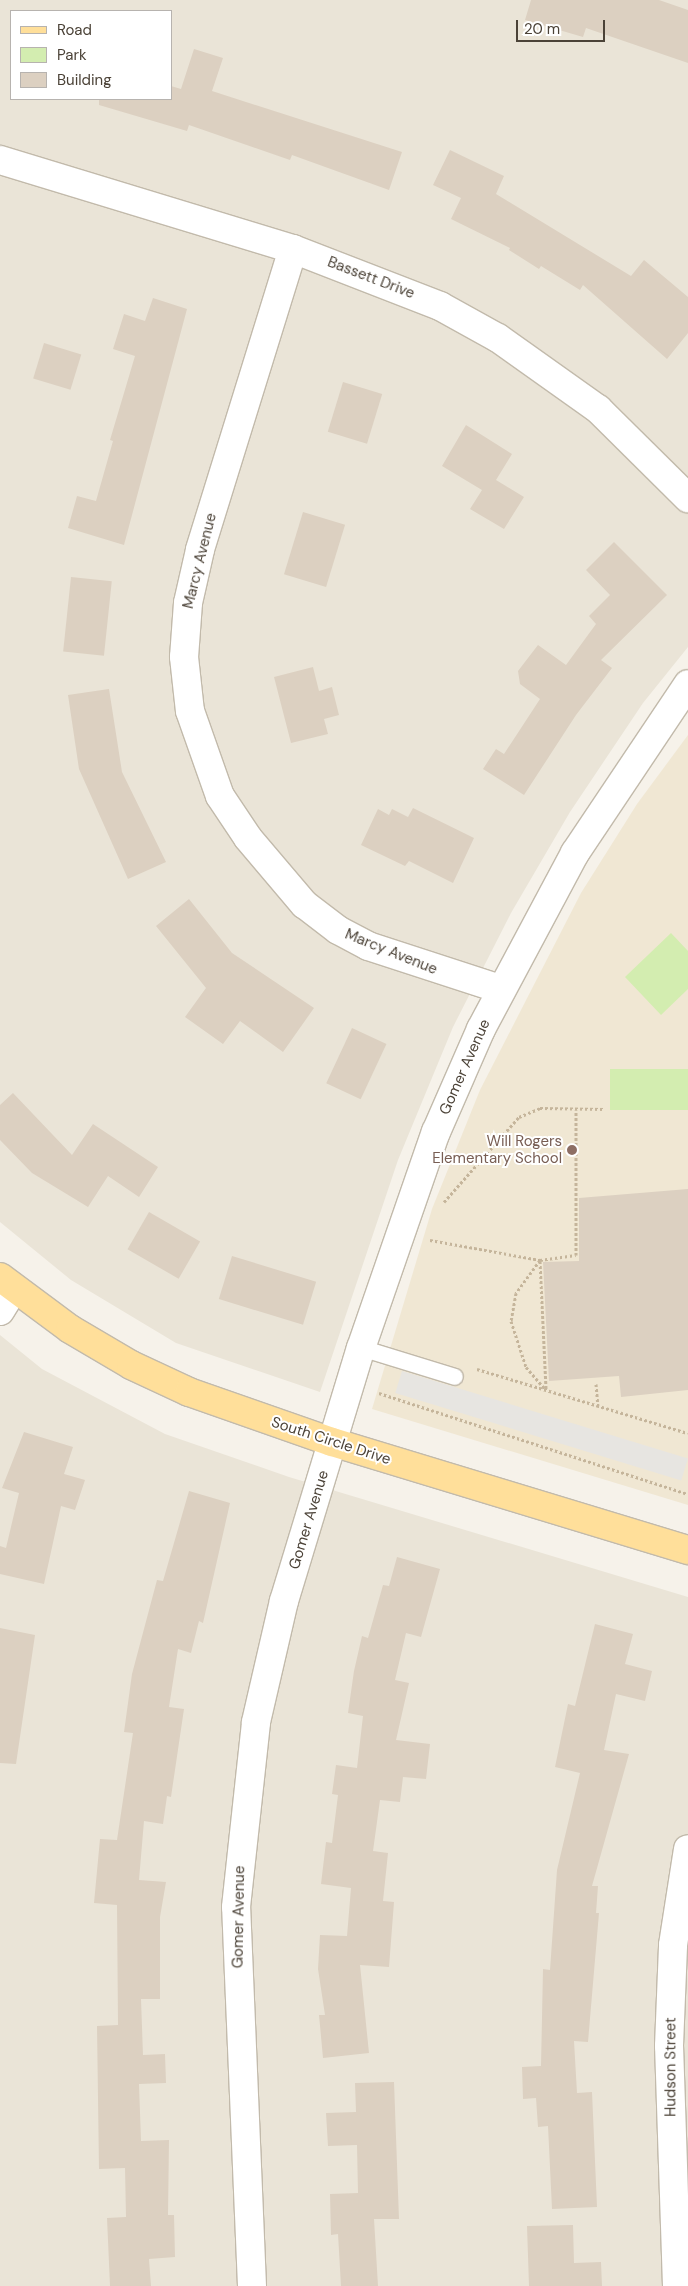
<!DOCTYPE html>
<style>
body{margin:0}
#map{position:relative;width:688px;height:2286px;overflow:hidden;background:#f6f2ea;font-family:"DM Sans",sans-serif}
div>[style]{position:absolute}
.residential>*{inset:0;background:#eae4d7}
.education>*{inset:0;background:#f0e7d3}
.green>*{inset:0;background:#d3edb0;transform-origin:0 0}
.parking>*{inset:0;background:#e7e5e1;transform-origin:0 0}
.building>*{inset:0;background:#dcd0c1;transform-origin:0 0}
.path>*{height:3px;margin-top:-1.5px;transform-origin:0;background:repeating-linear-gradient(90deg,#c5b59b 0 2.5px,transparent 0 5px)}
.roads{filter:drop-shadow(1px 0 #c2baab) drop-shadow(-1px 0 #c2baab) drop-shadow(0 1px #c2baab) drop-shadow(0 -1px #c2baab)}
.lane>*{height:16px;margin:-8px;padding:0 8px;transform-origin:8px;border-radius:8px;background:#fff}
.street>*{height:28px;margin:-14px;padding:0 14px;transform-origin:14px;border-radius:14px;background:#fff}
.primary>*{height:28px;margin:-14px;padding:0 14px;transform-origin:14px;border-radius:14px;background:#ffdf9a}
.dots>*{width:14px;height:14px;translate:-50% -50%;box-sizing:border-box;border:2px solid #fff;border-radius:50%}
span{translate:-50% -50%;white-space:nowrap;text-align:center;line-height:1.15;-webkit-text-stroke:4px #fff;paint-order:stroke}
.street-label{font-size:15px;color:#4b4237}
.education-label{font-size:15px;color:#785e54}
.right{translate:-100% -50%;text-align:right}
.legend{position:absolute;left:10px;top:10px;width:162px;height:90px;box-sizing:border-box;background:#fff;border:1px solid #b7b3af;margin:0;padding:6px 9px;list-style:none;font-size:15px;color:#4b4237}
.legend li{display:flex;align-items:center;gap:10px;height:25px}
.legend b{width:25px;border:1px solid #b7b3af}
.scale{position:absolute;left:516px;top:20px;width:89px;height:22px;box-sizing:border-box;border:2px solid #4b4237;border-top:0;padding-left:6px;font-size:15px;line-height:18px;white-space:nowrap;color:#4b4237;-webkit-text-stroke:4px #fff;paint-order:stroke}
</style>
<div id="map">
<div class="residential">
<div style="clip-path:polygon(evenodd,0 0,688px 0,688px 647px,643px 703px,570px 812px,511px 913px,453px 1027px,398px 1160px,320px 1392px,176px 1343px,71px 1280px,0 1222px,0 0,11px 11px,171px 11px,171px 99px,11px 99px,11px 11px)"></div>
<div style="clip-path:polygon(0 1335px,42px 1369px,165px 1434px,289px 1477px,688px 1597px,688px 2286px,0 2286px)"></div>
</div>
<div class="education">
<div style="clip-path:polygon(688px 735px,688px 1505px,372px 1409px,432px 1209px,480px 1090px,581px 893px,637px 804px)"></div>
</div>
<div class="green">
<div style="clip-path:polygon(671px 933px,688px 951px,688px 989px,661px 1015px,625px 977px)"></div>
<div style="left:688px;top:1069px;width:41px;height:78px;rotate:90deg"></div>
</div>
<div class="parking">
<div style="left:402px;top:1371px;width:299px;height:23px;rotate:17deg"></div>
</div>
<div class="building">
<div style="clip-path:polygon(531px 0,659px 0,688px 10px,688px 63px,586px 28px,583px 37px,525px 20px)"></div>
<div style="clip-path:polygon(194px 49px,223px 58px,212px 91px,402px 152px,389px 190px,292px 155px,290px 160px,189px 125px,187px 131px,99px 105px,99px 99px,171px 99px,171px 86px,181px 89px)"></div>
<div style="clip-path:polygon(450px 150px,504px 176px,496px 194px,631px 276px,644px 260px,688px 297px,688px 333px,667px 359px,583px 285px,580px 290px,541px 266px,539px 269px,509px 250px,510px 248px,451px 219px,461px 198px,433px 185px)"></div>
<div style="clip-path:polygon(153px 298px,187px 309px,124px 545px,68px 528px,77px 496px,96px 501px,113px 441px,110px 440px,135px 356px,113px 349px,124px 314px,145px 321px)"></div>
<div style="left:44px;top:343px;width:39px;height:37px;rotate:17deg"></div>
<div style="left:343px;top:382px;width:41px;height:52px;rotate:17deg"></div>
<div style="clip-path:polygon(466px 425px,512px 454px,496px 480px,524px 497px,504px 529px,470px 509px,482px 490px,442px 466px)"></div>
<div style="left:303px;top:512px;width:44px;height:65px;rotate:17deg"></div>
<div style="clip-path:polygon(614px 542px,667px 595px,601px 660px,612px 668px,576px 715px,524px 795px,483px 769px,496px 749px,504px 754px,540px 699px,520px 684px,518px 671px,538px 645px,566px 665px,596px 624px,589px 616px,610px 595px,586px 570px)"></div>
<div style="left:71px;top:577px;width:41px;height:75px;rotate:6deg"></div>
<div style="clip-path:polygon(313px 667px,319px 691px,332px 687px,339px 715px,324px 719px,328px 734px,291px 743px,274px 677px)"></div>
<div style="clip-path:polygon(109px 689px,122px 772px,166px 862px,128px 879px,79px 769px,68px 695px)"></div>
<div style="clip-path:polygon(413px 808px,474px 838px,453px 883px,409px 861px,405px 866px,361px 845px,378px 809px,389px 815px,392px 809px,408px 817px)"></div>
<div style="clip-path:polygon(189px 899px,232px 953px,314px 1008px,283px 1052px,240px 1021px,223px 1044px,185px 1017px,206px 988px,156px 926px)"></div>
<div style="left:352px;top:1028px;width:38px;height:61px;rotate:25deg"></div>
<div style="clip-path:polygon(13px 1093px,72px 1155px,93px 1124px,158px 1167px,139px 1197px,108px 1176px,88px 1207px,32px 1173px,0 1140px,0 1105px)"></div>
<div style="clip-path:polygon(688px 1189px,688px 1390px,621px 1397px,619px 1376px,549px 1381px,543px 1262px,579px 1261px,579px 1198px)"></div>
<div style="left:149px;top:1212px;width:59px;height:43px;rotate:30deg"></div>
<div style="left:232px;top:1256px;width:88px;height:45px;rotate:17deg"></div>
<div style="clip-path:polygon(24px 1432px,73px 1447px,64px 1474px,85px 1480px,75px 1510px,61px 1506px,44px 1584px,0 1574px,0 1546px,6px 1548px,19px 1493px,2px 1488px)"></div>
<div style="clip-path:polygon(189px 1491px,230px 1503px,203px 1623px,199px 1621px,191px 1653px,178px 1649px,169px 1707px,184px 1709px,171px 1797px,167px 1796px,163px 1824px,144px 1821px,139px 1880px,166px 1882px,160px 1917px,160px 1999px,141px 1999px,143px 2055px,165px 2054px,166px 2083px,139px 2084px,141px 2141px,169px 2140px,168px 2215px,174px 2215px,175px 2257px,149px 2259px,151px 2286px,110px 2286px,107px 2218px,126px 2217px,125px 2168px,99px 2169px,97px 2026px,118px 2025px,117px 1905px,94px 1903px,100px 1839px,117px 1840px,133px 1733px,124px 1732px,132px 1674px,157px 1580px,163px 1581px)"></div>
<div style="clip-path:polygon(397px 1557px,440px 1569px,421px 1637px,406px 1633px,395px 1680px,409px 1683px,396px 1740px,430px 1744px,426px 1779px,403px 1777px,400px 1802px,380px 1800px,373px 1851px,388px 1853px,383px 1901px,394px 1902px,389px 1967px,360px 1965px,369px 2053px,323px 2058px,319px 2015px,325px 2015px,318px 1969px,320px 1935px,347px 1936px,351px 1888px,321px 1884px,326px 1842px,332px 1843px,338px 1795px,332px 1794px,336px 1765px,357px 1768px,363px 1716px,348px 1713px,354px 1671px,362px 1636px,368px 1638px,383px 1585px,389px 1586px)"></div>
<div style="clip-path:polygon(595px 1624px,633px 1634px,625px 1664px,652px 1671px,645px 1701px,616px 1694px,604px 1750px,629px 1754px,592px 1886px,598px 1886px,596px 1913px,599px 1913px,588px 2042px,574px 2041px,577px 2093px,592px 2092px,597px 2207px,552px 2209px,548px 2126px,538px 2127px,536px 2098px,523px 2099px,522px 2067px,541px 2066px,543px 1969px,550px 1970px,557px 1870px,580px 1773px,555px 1767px,568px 1704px,575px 1706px)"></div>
<div style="clip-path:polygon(0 1628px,35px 1635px,16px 1764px,0 1763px)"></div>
<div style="clip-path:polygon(394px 2082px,399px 2219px,374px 2219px,378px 2286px,341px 2286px,338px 2234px,331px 2235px,330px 2194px,358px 2193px,357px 2145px,328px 2146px,326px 2113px,356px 2112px,355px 2083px)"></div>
<div style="clip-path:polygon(573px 2225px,574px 2263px,601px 2262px,602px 2286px,529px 2286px,527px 2226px)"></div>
</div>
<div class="path">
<div style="left:444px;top:1202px;width:113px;rotate:-48.6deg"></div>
<div style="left:519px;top:1117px;width:23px;rotate:-23deg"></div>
<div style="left:540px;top:1108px;width:65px;rotate:0.9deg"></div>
<div style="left:430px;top:1240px;width:112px;rotate:10.3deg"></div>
<div style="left:540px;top:1260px;width:36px;rotate:-8deg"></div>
<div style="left:576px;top:1255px;width:145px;rotate:-90deg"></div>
<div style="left:540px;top:1260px;width:41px;rotate:126deg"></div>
<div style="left:516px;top:1293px;width:28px;rotate:100deg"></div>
<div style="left:511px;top:1321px;width:48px;rotate:71.9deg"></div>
<div style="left:526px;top:1367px;width:30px;rotate:49deg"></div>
<div style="left:540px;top:1261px;width:128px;rotate:87.3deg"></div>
<div style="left:477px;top:1369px;width:220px;rotate:16.9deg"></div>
<div style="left:596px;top:1384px;width:22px;rotate:85deg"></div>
<div style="left:379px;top:1393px;width:325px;rotate:18.1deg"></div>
</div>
<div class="roads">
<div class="lane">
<div style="left:361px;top:1348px;width:98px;rotate:17.1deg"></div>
</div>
<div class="street">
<div style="left:0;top:160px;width:306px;rotate:16.9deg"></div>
<div style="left:293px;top:249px;width:158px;rotate:21.2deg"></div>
<div style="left:440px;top:306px;width:66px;rotate:28.9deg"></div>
<div style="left:498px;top:338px;width:123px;rotate:35.4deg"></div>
<div style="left:598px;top:409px;width:127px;rotate:44.7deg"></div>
<div style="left:293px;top:249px;width:315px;rotate:107.2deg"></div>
<div style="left:200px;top:550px;width:54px;rotate:102.8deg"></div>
<div style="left:188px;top:603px;width:54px;rotate:94.2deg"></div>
<div style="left:184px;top:657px;width:54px;rotate:83.7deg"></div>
<div style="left:190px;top:711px;width:90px;rotate:70.6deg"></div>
<div style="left:220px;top:796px;width:50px;rotate:56.3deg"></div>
<div style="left:248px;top:838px;width:87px;rotate:49.7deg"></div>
<div style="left:304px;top:904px;width:43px;rotate:37.4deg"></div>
<div style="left:338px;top:930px;width:34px;rotate:28deg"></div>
<div style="left:368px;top:946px;width:139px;rotate:18deg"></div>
<div style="left:0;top:1311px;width:26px;rotate:-58deg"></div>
<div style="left:252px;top:2286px;width:379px;rotate:-92.4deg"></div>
<div style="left:236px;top:1907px;width:186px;rotate:-83.8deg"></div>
<div style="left:256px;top:1722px;width:124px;rotate:-77deg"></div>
<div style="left:284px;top:1601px;width:264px;rotate:-73.1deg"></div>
<div style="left:361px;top:1348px;width:229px;rotate:-70.9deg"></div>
<div style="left:436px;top:1132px;width:112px;rotate:-66.4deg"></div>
<div style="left:481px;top:1029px;width:200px;rotate:-61.9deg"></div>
<div style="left:575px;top:853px;width:203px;rotate:-56.2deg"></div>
<div style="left:677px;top:2286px;width:240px;rotate:-91.9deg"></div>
<div style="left:669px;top:2046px;width:101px;rotate:-87.7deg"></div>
<div style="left:673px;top:1945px;width:97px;rotate:-81.1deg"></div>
</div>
<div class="primary">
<div style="left:0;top:1277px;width:87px;rotate:36.6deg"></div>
<div style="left:70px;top:1329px;width:71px;rotate:30.5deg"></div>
<div style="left:131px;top:1365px;width:64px;rotate:25deg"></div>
<div style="left:189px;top:1392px;width:151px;rotate:19.3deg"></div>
<div style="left:332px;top:1442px;width:372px;rotate:16.9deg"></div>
</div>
</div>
<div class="dots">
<div style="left:572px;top:1150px;background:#8d6e63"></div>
</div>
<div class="street-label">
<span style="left:371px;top:278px;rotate:21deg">Bassett Drive</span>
<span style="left:200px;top:561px;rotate:-76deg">Marcy Avenue</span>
<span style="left:391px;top:952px;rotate:22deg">Marcy Avenue</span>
<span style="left:465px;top:1067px;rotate:-66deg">Gomer Avenue</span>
<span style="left:331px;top:1441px;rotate:18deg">South Circle Drive</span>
<span style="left:309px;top:1520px;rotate:-73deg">Gomer Avenue</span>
<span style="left:239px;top:1917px;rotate:-89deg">Gomer Avenue</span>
<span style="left:671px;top:2067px;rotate:-90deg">Hudson Street</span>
</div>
<div class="education-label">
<span class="right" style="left:562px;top:1150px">Will Rogers<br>Elementary School</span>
</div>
<ul class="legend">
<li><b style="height:6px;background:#ffdf9a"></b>Road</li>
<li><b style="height:14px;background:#d3edb0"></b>Park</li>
<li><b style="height:14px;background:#dcd0c1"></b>Building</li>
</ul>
<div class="scale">20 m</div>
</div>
